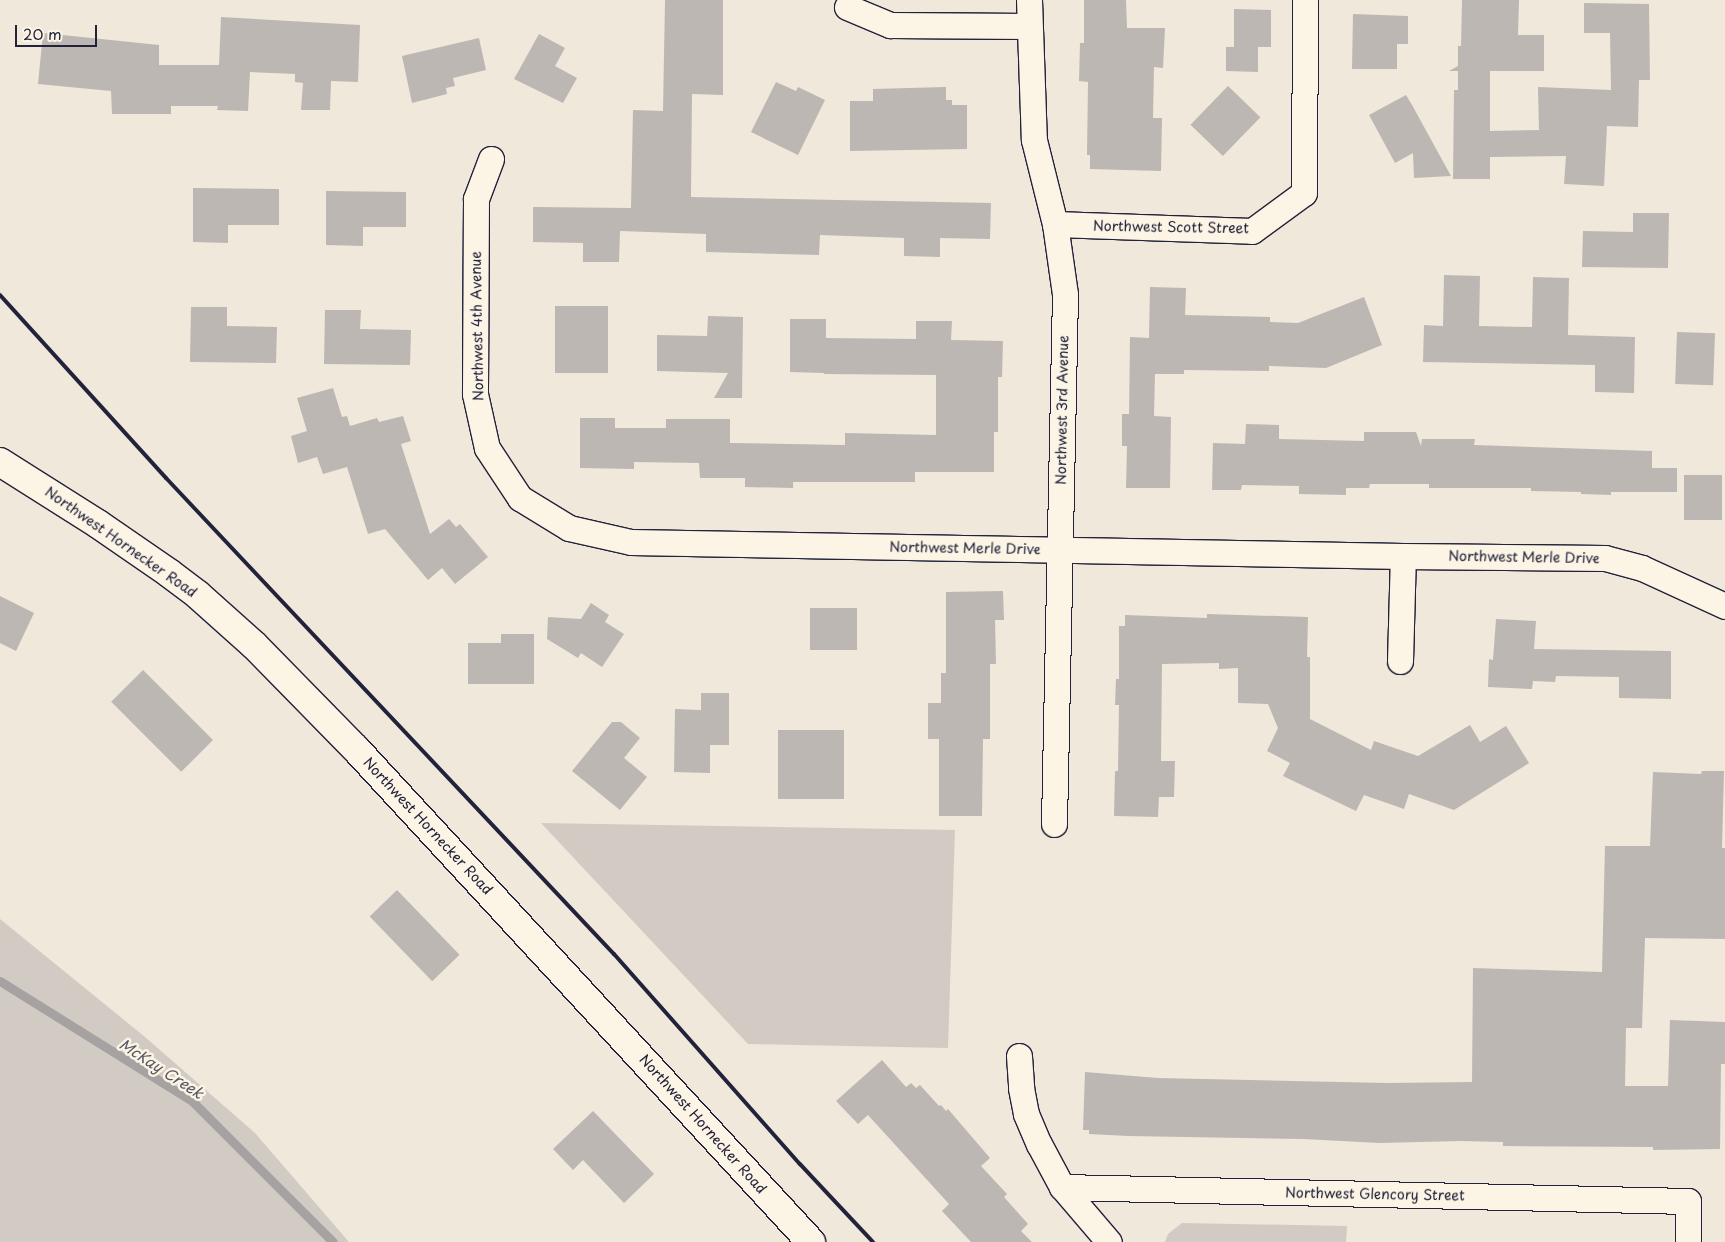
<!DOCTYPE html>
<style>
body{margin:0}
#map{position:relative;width:1725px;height:1242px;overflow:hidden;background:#efe8db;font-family:"Playpen Sans",sans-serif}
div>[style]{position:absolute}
.green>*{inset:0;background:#d1cbc3}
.stream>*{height:9px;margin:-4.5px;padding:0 4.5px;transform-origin:4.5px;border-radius:4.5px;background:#a6a2a2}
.building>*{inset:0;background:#bcb7b3;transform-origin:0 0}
.roads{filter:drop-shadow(1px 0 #22223b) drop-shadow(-1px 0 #22223b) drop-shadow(0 1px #22223b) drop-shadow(0 -1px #22223b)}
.street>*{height:25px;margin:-12.5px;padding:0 12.5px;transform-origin:12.5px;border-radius:12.5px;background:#fcf5e5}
.secondary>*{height:28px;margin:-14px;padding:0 14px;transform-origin:14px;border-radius:14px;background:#fcf5e5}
.rail>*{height:4px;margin:-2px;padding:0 2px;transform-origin:2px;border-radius:2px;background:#22223b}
span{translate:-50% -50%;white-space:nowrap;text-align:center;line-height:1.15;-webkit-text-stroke:5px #fcf5e5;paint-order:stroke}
.street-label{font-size:14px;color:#22223b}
.water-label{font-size:15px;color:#575564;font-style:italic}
.scale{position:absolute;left:15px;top:25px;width:82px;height:22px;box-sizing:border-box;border:2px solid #22223b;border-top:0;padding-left:6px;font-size:15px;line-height:18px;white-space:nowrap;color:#22223b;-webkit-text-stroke:4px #fcf5e5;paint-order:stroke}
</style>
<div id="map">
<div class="green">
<div style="clip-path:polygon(541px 823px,955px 830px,948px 1048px,748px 1044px)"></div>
<div style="clip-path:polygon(0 919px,145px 1037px,255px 1133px,349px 1242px,0 1242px)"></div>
<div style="clip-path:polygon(1182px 1223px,1347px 1226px,1346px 1242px,1165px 1242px,1168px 1234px)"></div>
</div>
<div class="stream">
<div style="left:0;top:981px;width:226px;rotate:32deg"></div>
<div style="left:192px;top:1101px;width:199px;rotate:45deg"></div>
</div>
<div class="building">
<div style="clip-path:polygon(665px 0,723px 0,723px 95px,692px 94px,691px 197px,991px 203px,990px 239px,940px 238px,940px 257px,904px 256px,904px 238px,820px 235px,819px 255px,706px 252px,706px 234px,620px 231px,619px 262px,583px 262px,583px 243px,533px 242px,533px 207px,631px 208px,633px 110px,663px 111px)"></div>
<div style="clip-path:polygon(1084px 0,1126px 0,1127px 28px,1165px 28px,1163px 68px,1154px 67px,1153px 118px,1162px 118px,1161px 171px,1090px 169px,1090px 155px,1087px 155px,1088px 82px,1079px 81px,1080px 43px,1084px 43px)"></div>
<div style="clip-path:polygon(1462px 0,1519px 0,1518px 35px,1544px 35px,1544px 71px,1490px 71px,1490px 131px,1539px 130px,1538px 87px,1611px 90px,1610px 33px,1584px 33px,1584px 3px,1649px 4px,1650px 80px,1639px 80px,1638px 127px,1607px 126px,1604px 186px,1564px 184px,1566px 156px,1490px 157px,1490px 179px,1453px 179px,1454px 90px,1458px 90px,1458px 71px,1449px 71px,1458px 66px,1458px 46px,1461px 46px)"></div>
<div style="clip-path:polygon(1234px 9px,1271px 10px,1271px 47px,1258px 47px,1258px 72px,1226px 71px,1226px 47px,1234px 47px)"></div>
<div style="clip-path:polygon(1353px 14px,1408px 16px,1408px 44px,1397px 44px,1397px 69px,1352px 69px)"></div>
<div style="clip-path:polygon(221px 17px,360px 25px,358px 82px,331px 81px,330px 110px,301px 110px,303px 83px,295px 82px,295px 74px,250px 72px,248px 111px,217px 110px,218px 106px,171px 106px,171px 114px,112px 114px,111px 91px,38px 84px,43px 33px,159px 45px,159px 65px,219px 65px)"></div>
<div style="clip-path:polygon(539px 34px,565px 48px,555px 66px,577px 78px,563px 103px,514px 79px)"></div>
<div style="clip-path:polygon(479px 38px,486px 70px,453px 78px,455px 86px,446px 88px,447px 94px,412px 103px,402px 56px)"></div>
<div style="clip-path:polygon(776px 82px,796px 91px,798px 87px,825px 100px,798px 155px,751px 132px)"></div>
<div style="left:1228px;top:86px;width:45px;height:54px;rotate:44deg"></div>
<div style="clip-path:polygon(946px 87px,946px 100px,952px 100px,952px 105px,967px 105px,967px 149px,850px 151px,850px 101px,873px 101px,873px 89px)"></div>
<div style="clip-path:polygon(1406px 95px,1412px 105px,1451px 176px,1414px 178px,1413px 153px,1395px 163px,1369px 115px)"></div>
<div style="clip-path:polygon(193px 188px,279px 189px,279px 225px,228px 225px,228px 243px,193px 242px)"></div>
<div style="clip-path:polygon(326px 191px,406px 192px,406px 227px,363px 227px,363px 246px,326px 245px)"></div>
<div style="clip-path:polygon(1633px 213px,1669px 213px,1668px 268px,1582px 267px,1583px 231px,1633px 232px)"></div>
<div style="clip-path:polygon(1444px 275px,1480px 276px,1479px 326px,1532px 327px,1533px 277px,1569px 278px,1568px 335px,1635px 337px,1634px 393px,1595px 392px,1595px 365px,1423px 362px,1424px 325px,1443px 326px)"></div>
<div style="clip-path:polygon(1150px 287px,1186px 288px,1185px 315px,1270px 317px,1270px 322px,1298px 323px,1364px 297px,1382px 345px,1326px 368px,1269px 366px,1269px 371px,1184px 370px,1184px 374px,1155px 374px,1154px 416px,1171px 417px,1170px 488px,1126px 488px,1127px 446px,1122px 446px,1122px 414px,1129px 414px,1130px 337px,1149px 338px)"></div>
<div style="left:555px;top:306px;width:53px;height:67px"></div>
<div style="clip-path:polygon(191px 307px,227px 307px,227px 326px,277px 327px,276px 363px,190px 362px)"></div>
<div style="clip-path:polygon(325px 310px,361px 310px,360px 329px,411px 330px,410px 365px,324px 364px)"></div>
<div style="clip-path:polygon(708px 316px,743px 317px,742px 398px,714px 398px,728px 373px,657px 371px,657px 335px,707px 336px)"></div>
<div style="clip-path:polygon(790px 319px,826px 319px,826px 338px,916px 339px,916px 321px,952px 321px,951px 340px,1003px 341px,1002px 377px,998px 377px,998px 432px,994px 432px,994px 472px,915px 472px,915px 482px,793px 482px,793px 488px,745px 487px,745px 478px,700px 478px,699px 463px,634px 462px,634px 469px,580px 468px,580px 418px,615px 418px,615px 428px,666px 428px,666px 419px,730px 419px,730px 443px,845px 445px,845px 433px,936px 435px,936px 375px,824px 374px,824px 373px,790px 372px)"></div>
<div style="left:1677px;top:332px;width:38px;height:52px;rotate:2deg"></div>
<div style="clip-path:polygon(333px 388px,342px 417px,347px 416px,350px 426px,377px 418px,379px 422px,403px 416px,411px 441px,401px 444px,430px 534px,449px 519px,456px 527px,460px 524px,488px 557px,455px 584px,442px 568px,428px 580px,385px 529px,368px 534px,347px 467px,323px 474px,317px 457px,298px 463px,291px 436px,307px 431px,297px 398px)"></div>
<div style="clip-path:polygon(1246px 424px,1279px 425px,1279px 439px,1364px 441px,1364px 432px,1416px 432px,1421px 446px,1422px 439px,1475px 439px,1474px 445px,1652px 451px,1652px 468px,1677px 468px,1677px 492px,1611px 492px,1611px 495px,1581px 494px,1581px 492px,1531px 491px,1531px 488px,1429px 488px,1429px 484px,1370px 484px,1369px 488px,1346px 488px,1346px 495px,1299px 494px,1299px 486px,1242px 485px,1241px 490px,1212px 490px,1213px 443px,1245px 444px)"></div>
<div style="left:1684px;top:475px;width:38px;height:45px"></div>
<div style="clip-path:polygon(1003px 591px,1004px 620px,995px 620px,996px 664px,990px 664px,990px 739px,983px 739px,982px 816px,939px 816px,939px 739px,928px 739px,928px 703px,941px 703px,941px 673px,946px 673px,946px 592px)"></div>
<div style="clip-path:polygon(0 596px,34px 613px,16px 651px,0 643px)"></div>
<div style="clip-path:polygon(591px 603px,609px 615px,605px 622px,624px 634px,602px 667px,581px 653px,578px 658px,547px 639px,548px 617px,581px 619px)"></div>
<div style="left:810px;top:608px;width:47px;height:42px"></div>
<div style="clip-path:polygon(1207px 614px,1308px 617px,1307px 657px,1310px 657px,1310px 719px,1371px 750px,1374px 741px,1418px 756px,1470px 725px,1480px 742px,1506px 726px,1529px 763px,1454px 810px,1409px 794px,1404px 809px,1364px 795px,1356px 811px,1283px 776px,1290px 763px,1267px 751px,1278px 728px,1268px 704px,1238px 703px,1238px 668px,1219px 669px,1219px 663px,1162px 664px,1161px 761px,1175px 761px,1174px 797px,1159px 797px,1158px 817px,1114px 816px,1115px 771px,1118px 771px,1119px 705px,1115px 705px,1116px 679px,1119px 679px,1119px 626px,1125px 626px,1125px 615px,1207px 618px)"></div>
<div style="clip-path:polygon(1496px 619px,1536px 621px,1534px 649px,1671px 651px,1671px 699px,1619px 698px,1619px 677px,1556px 676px,1555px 682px,1533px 681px,1532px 689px,1488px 687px,1489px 659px,1493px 660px)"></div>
<div style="clip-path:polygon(501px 634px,534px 634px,534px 684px,468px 684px,468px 643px,501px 643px)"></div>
<div style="left:143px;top:670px;width:99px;height:45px;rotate:45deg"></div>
<div style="clip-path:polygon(701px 693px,729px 693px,729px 745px,710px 745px,710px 773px,674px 772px,675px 709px,701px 710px)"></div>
<div style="clip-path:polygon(612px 722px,621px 722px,640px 738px,624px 758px,647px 777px,620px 810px,572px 771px)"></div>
<div style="left:778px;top:730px;width:66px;height:69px"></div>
<div style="clip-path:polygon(1702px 771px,1724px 771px,1722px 848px,1725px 848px,1725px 939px,1645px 938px,1642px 1028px,1626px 1028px,1625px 1086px,1668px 1086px,1670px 1020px,1725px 1022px,1725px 1064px,1721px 1064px,1720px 1149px,1653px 1150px,1653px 1147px,1503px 1146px,1503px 1142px,1461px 1141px,1379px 1143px,1304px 1139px,1128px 1136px,1089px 1134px,1089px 1130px,1083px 1130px,1085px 1072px,1158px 1078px,1387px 1083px,1472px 1082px,1473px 968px,1602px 972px,1605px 846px,1650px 846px,1653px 772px,1701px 774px)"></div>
<div style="left:397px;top:890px;width:90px;height:38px;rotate:46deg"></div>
<div style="clip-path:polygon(882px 1060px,906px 1087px,911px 1083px,916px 1088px,920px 1085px,939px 1106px,941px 1105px,946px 1111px,948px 1109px,990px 1158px,981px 1166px,1007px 1194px,1004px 1197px,1028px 1224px,1021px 1231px,1032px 1242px,971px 1242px,942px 1211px,949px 1204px,868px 1115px,858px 1124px,836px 1101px)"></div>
<div style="clip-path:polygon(593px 1111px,654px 1174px,624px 1203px,583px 1160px,573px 1170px,553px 1149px)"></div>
</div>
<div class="roads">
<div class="street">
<div style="left:1029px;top:0;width:140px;rotate:88deg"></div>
<div style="left:1034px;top:140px;width:87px;rotate:76deg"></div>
<div style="left:1055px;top:224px;width:71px;rotate:81.9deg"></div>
<div style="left:1065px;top:294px;width:530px;rotate:91.19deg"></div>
<div style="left:847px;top:7px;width:47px;rotate:22.7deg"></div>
<div style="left:890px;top:25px;width:139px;rotate:0.4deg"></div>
<div style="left:491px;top:159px;width:43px;rotate:110.6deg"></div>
<div style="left:476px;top:199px;width:195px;rotate:90.3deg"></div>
<div style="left:475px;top:394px;width:55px;rotate:77.5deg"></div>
<div style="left:487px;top:448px;width:60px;rotate:56.6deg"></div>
<div style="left:520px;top:498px;width:57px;rotate:31.5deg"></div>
<div style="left:569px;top:528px;width:64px;rotate:12.7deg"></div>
<div style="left:631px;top:542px;width:772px;rotate:1.04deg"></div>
<div style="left:1403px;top:556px;width:202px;rotate:0.6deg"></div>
<div style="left:1605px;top:558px;width:38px;rotate:15deg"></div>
<div style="left:1642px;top:568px;width:91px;rotate:24.6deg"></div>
<div style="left:1055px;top:224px;width:197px;rotate:2deg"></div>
<div style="left:1252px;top:231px;width:64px;rotate:-36.2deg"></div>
<div style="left:1304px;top:193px;width:193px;rotate:-89.7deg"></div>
<div style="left:1400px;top:661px;width:105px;rotate:-88.4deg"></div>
<div style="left:1019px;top:1056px;width:32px;rotate:86deg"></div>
<div style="left:1021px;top:1088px;width:26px;rotate:79deg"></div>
<div style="left:1026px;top:1114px;width:33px;rotate:67deg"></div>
<div style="left:1039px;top:1144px;width:49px;rotate:61.9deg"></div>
<div style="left:1062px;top:1187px;width:72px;rotate:49.5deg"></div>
<div style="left:1062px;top:1187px;width:626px;rotate:1.28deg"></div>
<div style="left:1688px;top:1201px;width:41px;rotate:90deg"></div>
</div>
<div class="secondary">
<div style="left:0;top:462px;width:116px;rotate:32.3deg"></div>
<div style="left:98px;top:524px;width:86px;rotate:34.6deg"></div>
<div style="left:169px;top:573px;width:36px;rotate:37deg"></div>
<div style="left:198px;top:595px;width:75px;rotate:41.8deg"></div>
<div style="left:254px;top:645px;width:146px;rotate:45.6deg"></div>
<div style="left:356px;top:749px;width:671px;rotate:47.3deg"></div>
</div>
</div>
<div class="rail">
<div style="left:0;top:295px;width:247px;rotate:47.8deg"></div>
<div style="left:166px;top:478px;width:654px;rotate:46.74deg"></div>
<div style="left:614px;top:954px;width:281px;rotate:48.5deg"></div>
<div style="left:800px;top:1164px;width:107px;rotate:46.9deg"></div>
</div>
<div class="street-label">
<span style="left:1171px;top:227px;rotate:1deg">Northwest Scott Street</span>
<span style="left:477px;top:326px;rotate:-91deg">Northwest 4th Avenue</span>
<span style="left:1062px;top:410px;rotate:-89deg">Northwest 3rd Avenue</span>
<span style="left:121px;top:542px;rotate:35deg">Northwest Hornecker Road</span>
<span style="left:965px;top:548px;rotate:1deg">Northwest Merle Drive</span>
<span style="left:1524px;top:557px;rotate:1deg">Northwest Merle Drive</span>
<span style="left:428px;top:826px;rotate:47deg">Northwest Hornecker Road</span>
<span style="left:703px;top:1124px;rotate:48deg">Northwest Hornecker Road</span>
<span style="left:1375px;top:1194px;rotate:1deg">Northwest Glencory Street</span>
</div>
<div class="water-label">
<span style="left:162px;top:1068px;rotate:33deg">McKay Creek</span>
</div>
<div class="scale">20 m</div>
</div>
